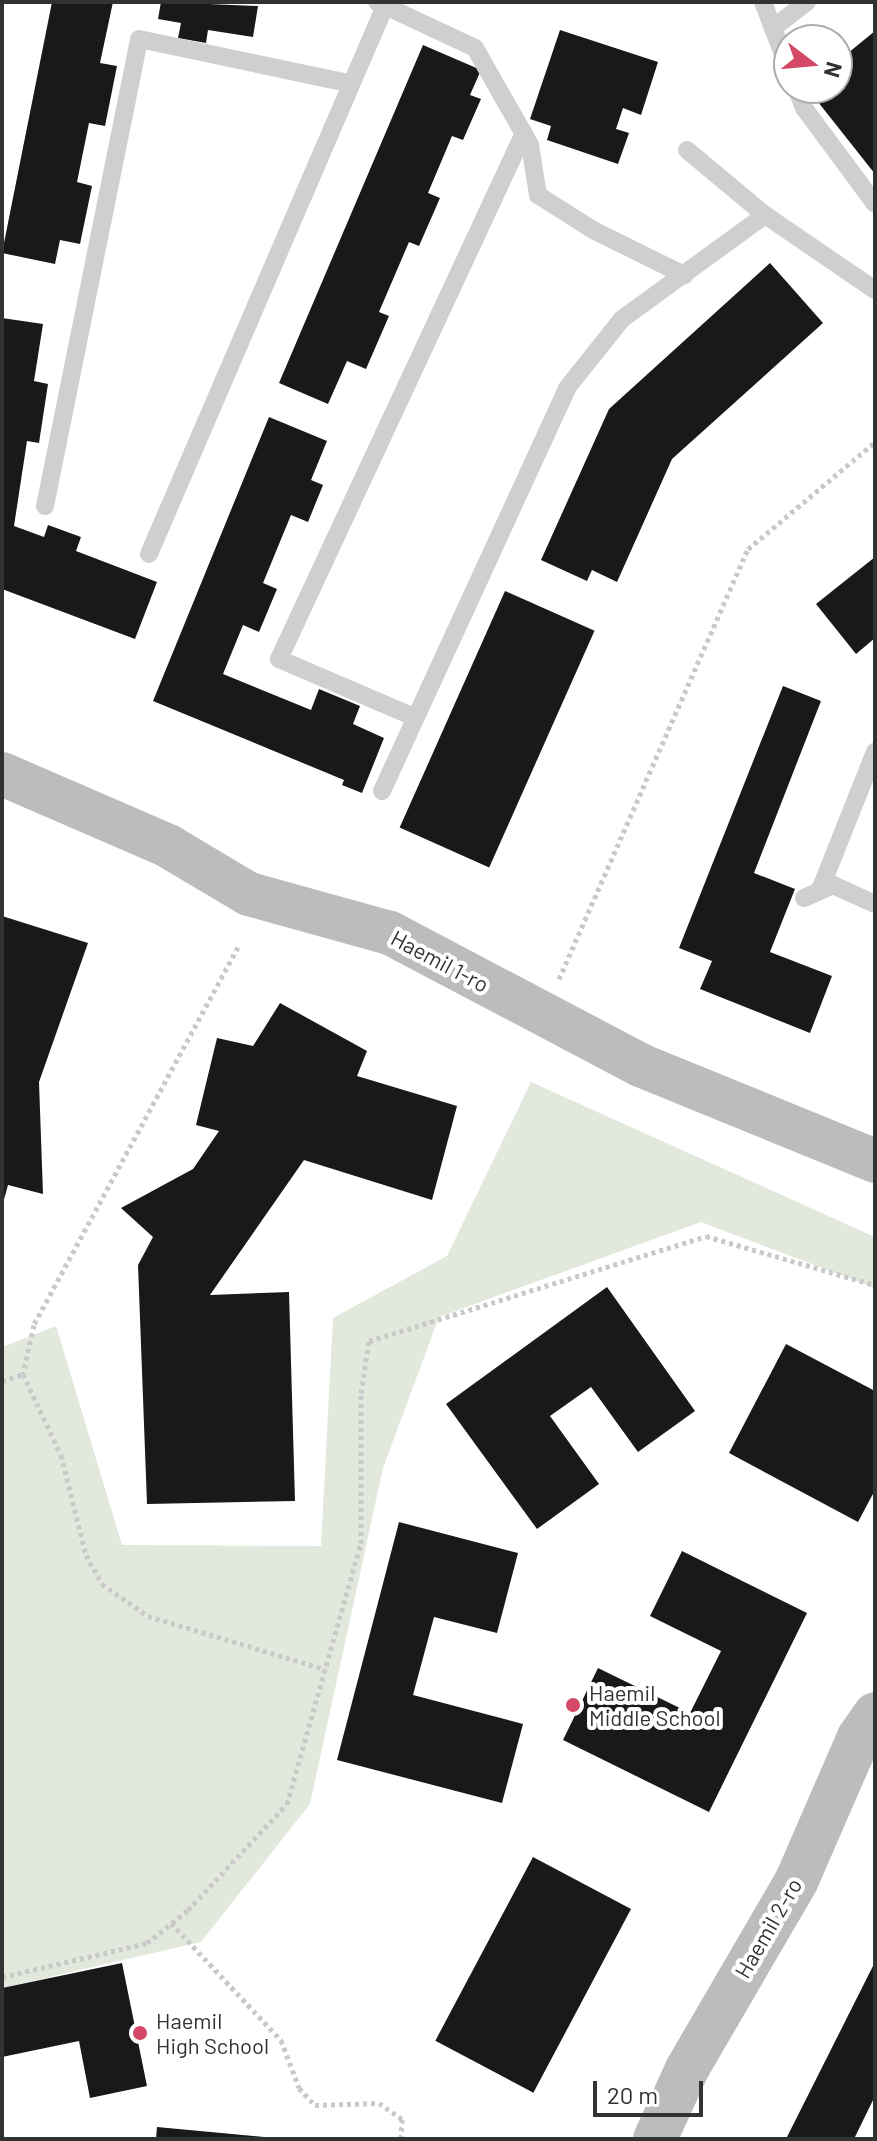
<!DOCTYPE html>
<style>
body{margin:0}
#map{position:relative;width:877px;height:2141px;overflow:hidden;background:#fff;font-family:Barlow,sans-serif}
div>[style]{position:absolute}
.green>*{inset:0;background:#e3e8dc}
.building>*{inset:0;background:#191919;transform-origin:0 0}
.path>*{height:5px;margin-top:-2.5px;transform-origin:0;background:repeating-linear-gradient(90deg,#c9c9c9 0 4px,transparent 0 8px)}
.lane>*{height:18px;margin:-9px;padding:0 9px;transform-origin:9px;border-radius:9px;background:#cfcfcf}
.secondary>*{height:44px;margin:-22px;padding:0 22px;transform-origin:22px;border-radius:22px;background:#bcbcbc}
.dots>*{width:22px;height:22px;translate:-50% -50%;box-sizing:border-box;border:4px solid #fff;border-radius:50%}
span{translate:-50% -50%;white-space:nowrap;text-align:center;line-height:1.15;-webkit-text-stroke:8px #fff;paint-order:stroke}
.street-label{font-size:22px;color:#323232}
.poi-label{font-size:22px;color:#323232}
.left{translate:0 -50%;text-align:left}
.frame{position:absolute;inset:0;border:4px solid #323232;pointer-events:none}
.north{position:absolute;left:773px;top:24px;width:80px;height:80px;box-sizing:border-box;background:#fff;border:2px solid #adadad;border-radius:50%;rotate:106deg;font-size:22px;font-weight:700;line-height:32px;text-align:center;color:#323232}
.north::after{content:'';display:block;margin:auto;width:28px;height:36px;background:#d44965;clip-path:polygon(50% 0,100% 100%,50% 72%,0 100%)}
.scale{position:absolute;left:593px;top:2081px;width:110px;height:36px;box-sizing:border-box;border:4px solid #323232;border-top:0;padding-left:10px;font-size:24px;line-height:28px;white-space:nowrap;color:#323232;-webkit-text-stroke:6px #fff;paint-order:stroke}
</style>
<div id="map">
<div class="green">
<div style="clip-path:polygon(531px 1082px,875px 1237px,875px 1288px,701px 1222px,439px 1317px,383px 1468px,310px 1804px,201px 1942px,2px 1988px,2px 1347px,56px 1326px,122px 1545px,321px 1546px,333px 1318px,447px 1256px)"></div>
</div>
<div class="building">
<div style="clip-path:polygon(52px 2px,113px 2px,100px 63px,117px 66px,105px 126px,89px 123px,77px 182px,92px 186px,80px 244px,60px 240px,55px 264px,2px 253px)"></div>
<div style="clip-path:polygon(161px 2px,258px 6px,253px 37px,208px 30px,206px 43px,178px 38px,181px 23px,158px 19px)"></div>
<div style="clip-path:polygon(560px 30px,658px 62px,641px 115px,623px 108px,616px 129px,629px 133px,618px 164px,547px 140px,551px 126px,530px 119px)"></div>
<div style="clip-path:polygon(875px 31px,875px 174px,807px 88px,837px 88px,837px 62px)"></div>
<div style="clip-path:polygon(423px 45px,481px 70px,470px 95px,481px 99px,463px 140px,452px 136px,428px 193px,440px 198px,419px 246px,409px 242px,379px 312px,389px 316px,366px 369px,347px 361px,328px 404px,279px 383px)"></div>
<div style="clip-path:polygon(770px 263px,823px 323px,672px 459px,617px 582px,592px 570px,587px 581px,541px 560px,609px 409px)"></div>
<div style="clip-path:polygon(2px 318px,43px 324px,34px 381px,48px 384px,39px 443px,27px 441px,14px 526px,44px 537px,48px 525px,81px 537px,76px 551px,157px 582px,135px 639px,2px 589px)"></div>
<div style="clip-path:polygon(269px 417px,327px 441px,311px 480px,323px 485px,308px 522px,291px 515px,263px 583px,277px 589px,259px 632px,243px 625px,223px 674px,311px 710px,319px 689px,360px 706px,353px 724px,384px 738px,362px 793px,342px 785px,344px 780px,153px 701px)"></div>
<div style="clip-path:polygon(875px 557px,875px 638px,856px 654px,816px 604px)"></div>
<div style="left:505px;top:591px;width:98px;height:259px;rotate:24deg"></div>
<div style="clip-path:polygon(783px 686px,821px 701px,754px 873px,795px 889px,770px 952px,832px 976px,810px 1033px,700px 989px,712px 961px,679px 948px)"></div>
<div style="clip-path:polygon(2px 916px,88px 943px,39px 1082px,43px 1194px,8px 1185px,3px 1203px)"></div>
<div style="clip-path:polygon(280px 1003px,367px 1051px,357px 1076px,457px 1106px,432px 1200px,304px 1160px,210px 1295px,289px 1292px,295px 1501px,147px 1504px,138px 1265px,153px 1237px,121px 1208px,193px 1169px,219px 1131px,196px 1125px,217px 1038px,253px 1046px)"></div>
<div style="clip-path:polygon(607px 1287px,695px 1411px,638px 1452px,591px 1387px,550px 1416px,599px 1484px,537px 1529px,446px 1404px)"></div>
<div style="clip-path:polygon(786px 1344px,875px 1391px,875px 1490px,858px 1522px,729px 1453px)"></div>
<div style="clip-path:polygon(399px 1522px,518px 1553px,497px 1633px,434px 1617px,413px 1695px,523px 1724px,502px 1803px,337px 1760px)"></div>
<div style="clip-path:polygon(682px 1551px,807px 1613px,709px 1812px,563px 1740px,598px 1668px,690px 1713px,721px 1651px,650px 1616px)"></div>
<div style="left:533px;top:1857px;width:111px;height:208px;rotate:28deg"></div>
<div style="clip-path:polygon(875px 1962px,875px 2096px,854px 2139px,786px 2139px)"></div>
<div style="clip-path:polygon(122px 1963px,147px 2086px,90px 2098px,79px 2041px,2px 2057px,2px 1988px)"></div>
<div style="clip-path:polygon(157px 2127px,264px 2137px,264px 2139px,156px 2139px)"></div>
</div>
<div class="path">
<div style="left:238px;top:947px;width:430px;rotate:118.4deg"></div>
<div style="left:34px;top:1325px;width:50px;rotate:102.7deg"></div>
<div style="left:23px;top:1374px;width:89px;rotate:64.9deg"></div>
<div style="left:61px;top:1455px;width:103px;rotate:76deg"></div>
<div style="left:86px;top:1555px;width:33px;rotate:61deg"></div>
<div style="left:102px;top:1584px;width:56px;rotate:34.8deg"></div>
<div style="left:148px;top:1616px;width:185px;rotate:16.7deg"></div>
<div style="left:559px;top:979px;width:470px;rotate:-66.3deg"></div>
<div style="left:748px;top:549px;width:166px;rotate:-40.1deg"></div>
<div style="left:2px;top:1381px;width:22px;rotate:-18deg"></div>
<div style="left:171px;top:1923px;width:161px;rotate:46.8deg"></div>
<div style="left:281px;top:2040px;width:51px;rotate:69.4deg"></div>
<div style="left:299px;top:2088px;width:23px;rotate:47deg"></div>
<div style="left:315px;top:2105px;width:64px;rotate:-1.8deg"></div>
<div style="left:379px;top:2103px;width:28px;rotate:35deg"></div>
<div style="left:402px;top:2119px;width:20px;rotate:93deg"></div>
<div style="left:2px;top:1977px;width:149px;rotate:-13.2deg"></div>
<div style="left:147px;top:1943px;width:53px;rotate:-38.8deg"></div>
<div style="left:188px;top:1910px;width:145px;rotate:-47deg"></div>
<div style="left:287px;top:1804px;width:271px;rotate:-74.2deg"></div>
<div style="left:361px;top:1543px;width:150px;rotate:-90deg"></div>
<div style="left:361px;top:1393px;width:53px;rotate:-81.3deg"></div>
<div style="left:369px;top:1341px;width:353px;rotate:-17.3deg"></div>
<div style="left:706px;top:1236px;width:176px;rotate:16.2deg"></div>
</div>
<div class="lane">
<div style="left:377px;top:2px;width:108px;rotate:25.1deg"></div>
<div style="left:475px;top:48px;width:112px;rotate:60.4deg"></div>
<div style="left:530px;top:145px;width:51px;rotate:80.9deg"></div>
<div style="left:538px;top:195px;width:65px;rotate:32.5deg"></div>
<div style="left:593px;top:230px;width:102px;rotate:26.3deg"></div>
<div style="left:763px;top:2px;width:73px;rotate:69.1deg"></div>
<div style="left:773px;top:28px;width:43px;rotate:-37.4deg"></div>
<div style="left:796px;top:88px;width:22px;rotate:68deg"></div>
<div style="left:804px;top:108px;width:119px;rotate:53.5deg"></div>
<div style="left:687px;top:150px;width:102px;rotate:39.8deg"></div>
<div style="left:765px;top:215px;width:133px;rotate:34.3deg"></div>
<div style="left:45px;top:506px;width:476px;rotate:-78.6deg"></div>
<div style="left:139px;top:39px;width:214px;rotate:11.9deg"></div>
<div style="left:149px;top:554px;width:597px;rotate:-66.7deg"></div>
<div style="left:414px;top:717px;width:147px;rotate:-156.8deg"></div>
<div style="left:279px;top:659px;width:580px;rotate:-65.02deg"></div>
<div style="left:382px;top:791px;width:443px;rotate:-65.3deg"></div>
<div style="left:567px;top:388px;width:88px;rotate:-51.4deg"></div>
<div style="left:622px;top:319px;width:177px;rotate:-36deg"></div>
<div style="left:820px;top:890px;width:149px;rotate:-68.3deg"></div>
<div style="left:804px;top:898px;width:32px;rotate:-24deg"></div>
<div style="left:833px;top:885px;width:46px;rotate:24.3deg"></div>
</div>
<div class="secondary">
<div style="left:2px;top:774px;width:181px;rotate:23.4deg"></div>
<div style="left:168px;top:846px;width:94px;rotate:30.7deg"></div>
<div style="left:249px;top:894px;width:146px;rotate:15.5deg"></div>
<div style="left:390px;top:933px;width:283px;rotate:27.8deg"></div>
<div style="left:640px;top:1065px;width:254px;rotate:22.2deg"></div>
<div style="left:655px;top:2139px;width:77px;rotate:-65.4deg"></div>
<div style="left:687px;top:2069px;width:216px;rotate:-59.8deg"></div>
<div style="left:796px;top:1882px;width:158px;rotate:-66.5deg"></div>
<div style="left:859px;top:1737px;width:28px;rotate:-55deg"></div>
</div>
<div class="dots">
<div style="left:573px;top:1705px;background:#d44965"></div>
<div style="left:140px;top:2033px;background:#d44965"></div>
</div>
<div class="street-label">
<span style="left:440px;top:961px;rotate:28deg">Haemil 1-ro</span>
<span style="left:768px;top:1928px;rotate:-60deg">Haemil 2-ro</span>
</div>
<div class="poi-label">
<span class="left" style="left:589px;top:1705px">Haemil<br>Middle School</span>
<span class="left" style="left:156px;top:2033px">Haemil<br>High School</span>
</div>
<div class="frame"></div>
<div class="north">N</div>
<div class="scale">20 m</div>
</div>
